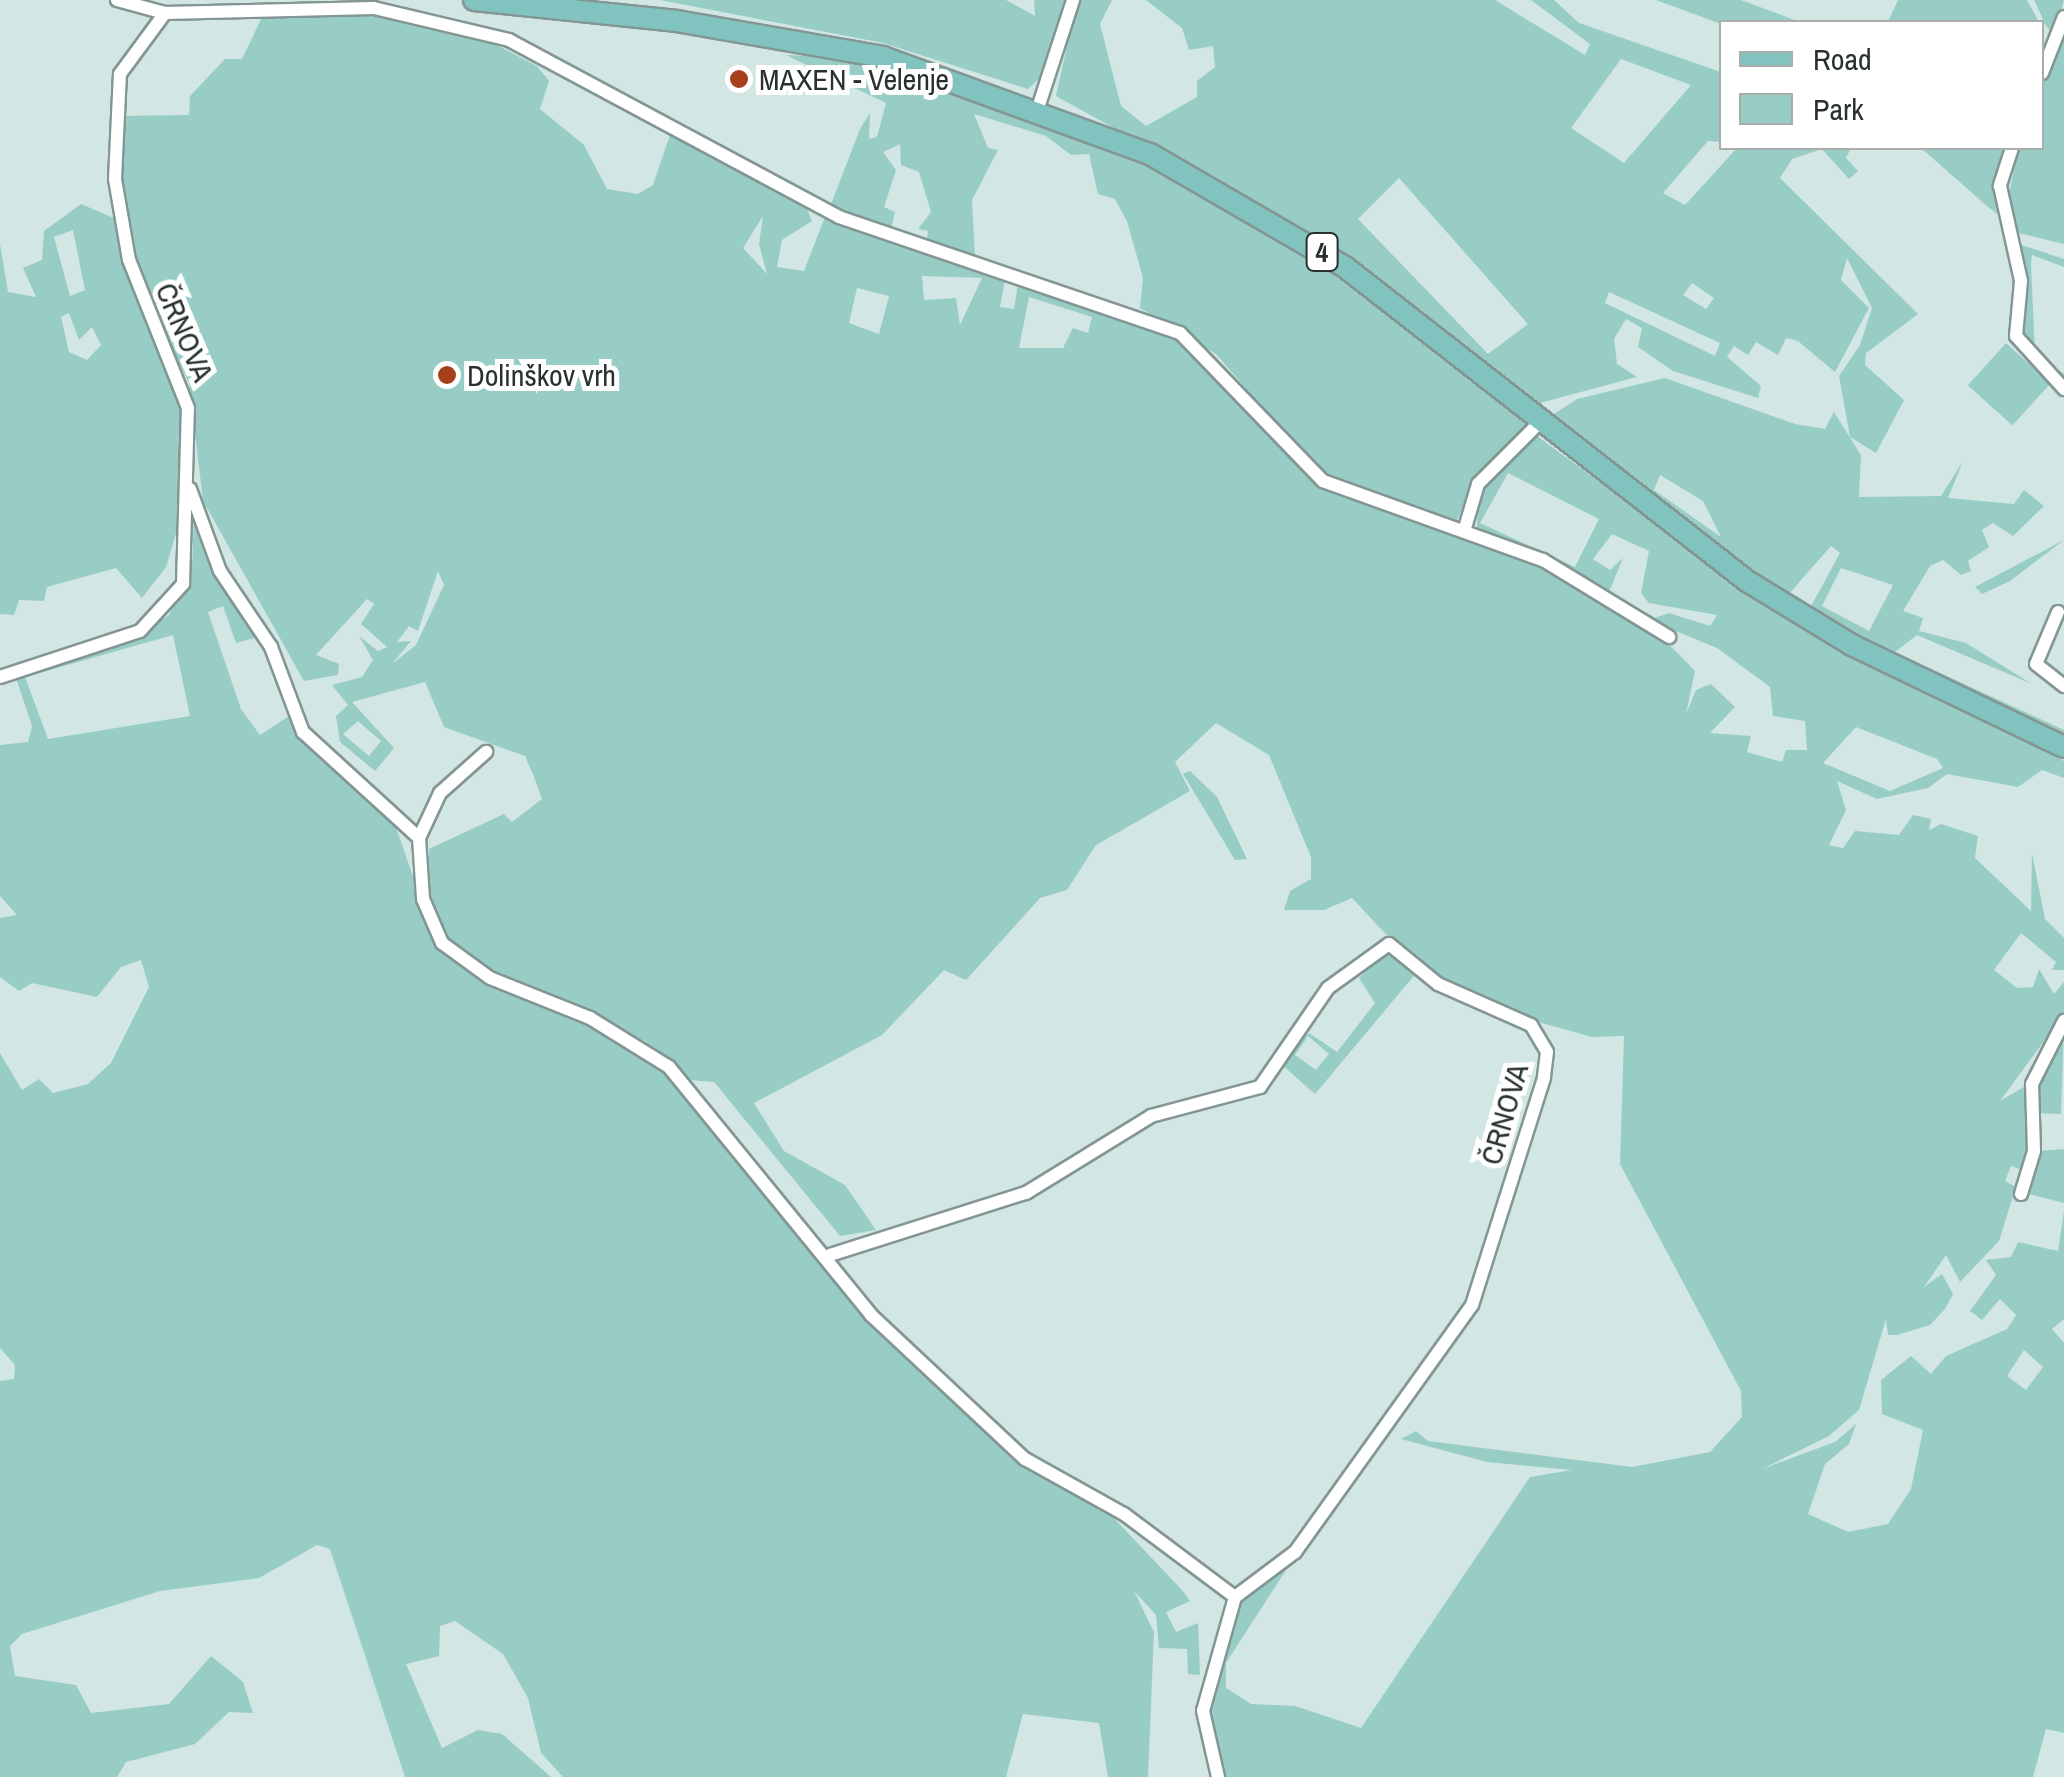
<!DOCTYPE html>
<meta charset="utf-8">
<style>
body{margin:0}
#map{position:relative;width:2064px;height:1777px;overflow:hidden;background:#d2e6e4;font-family:"Archivo Narrow",sans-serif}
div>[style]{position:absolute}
.green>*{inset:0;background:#98cdc6;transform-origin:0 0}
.roads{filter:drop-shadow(2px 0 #839694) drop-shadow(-2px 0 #839694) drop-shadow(0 2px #839694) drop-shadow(0 -2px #839694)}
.minor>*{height:12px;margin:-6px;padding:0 6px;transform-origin:6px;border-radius:6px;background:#fff}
.primary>*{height:20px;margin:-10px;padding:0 10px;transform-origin:10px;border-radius:10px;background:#81c4bf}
.dots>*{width:28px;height:28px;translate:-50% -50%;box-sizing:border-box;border:5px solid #fff;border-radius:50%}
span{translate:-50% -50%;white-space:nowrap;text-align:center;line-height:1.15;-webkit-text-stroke:10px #fff;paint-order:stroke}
.shield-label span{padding:2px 8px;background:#fff;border:2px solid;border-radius:8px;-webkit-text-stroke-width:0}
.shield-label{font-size:28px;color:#293130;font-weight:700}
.poi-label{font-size:30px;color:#293130}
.left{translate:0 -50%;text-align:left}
.street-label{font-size:30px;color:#293130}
.legend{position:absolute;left:1719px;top:20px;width:325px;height:130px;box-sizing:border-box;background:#fff;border:2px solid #a9adac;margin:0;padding:12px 18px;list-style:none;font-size:30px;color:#293130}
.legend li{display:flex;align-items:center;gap:20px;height:50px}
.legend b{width:50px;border:2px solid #a9adac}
</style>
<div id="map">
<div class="green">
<div style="clip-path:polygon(660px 0,1006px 0,1035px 16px,1034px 0,1068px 0,1041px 77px,1028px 89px,883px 43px)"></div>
<div style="clip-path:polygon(evenodd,1077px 0,1112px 0,1100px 24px,1121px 106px,1146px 126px,1197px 97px,1197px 81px,1215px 67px,1213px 46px,1189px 50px,1182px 28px,1146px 0,1495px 0,1585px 55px,1590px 44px,1531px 0,1554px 0,1579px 23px,1721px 72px,1721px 142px,1708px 141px,1663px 193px,1685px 205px,1737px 148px,1851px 148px,1846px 158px,1858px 171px,1849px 179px,1822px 149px,1792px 159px,1780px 178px,1918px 314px,1866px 353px,1865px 365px,1904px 400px,1876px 453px,1850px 437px,1839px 376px,1860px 345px,1872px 308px,1847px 258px,1841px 280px,1869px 308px,1835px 372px,1798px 341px,1786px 338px,1778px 355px,1756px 342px,1748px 355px,1734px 346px,1727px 357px,1761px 386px,1758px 398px,1673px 371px,1638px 347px,1642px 328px,1626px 319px,1614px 339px,1617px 364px,1637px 377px,1536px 404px,1330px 248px,1056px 96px,1077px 0,1621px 59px,1691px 85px,1624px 163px,1571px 128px,1621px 59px,1077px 0,1399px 178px,1528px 324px,1488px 354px,1358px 219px,1399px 178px,1077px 0,1692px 283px,1714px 298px,1706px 309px,1683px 295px,1692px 283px,1077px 0,1609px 292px,1720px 343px,1715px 356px,1605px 303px,1609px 292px)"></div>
<div style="clip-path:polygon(1656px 0,1741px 0,1800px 22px,1721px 24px)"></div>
<div style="clip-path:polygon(1898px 0,2027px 0,2039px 22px,1888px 22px)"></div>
<div style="clip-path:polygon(2034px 0,2064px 0,2054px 35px,2046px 26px)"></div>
<div style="clip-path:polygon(evenodd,384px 14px,483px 38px,537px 66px,549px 81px,540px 109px,584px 145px,607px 189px,638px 194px,653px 185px,670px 135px,806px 206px,812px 221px,782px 240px,777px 267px,804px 271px,825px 217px,1005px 279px,1000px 307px,1014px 309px,1018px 283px,1145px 320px,1196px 349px,1320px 485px,1513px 550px,1653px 628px,1695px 671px,1686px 714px,1696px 690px,1711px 684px,1735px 707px,1710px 733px,1751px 736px,1747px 752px,1782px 762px,1786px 750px,1807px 750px,1805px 721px,1773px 716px,1770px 687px,1717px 648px,1649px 620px,1669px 613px,1710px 626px,1717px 615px,1649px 603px,1641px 593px,1649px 551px,1612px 534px,1593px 559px,1610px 570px,1623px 558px,1609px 592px,1477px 527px,1478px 493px,1537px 436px,1773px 609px,2064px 761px,2064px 778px,2042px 770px,2018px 787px,1947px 774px,1928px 788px,1877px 799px,1837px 781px,1846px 810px,1829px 845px,1843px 848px,1855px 831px,1899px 835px,1913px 815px,1931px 819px,1929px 830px,1941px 824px,1978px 836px,1975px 858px,2031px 911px,2032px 853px,2045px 919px,2064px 938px,2064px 970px,2052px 970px,2056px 962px,2021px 933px,1994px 970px,2017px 988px,2033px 987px,2039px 969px,2054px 994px,2064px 982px,2064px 1014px,2000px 1101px,2027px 1085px,2032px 1143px,2025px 1171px,2011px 1166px,2005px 1181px,2016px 1187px,1999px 1241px,1960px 1282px,1946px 1255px,1924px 1287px,1942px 1274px,1953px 1294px,1945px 1309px,1930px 1325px,1897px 1335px,1888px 1335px,1886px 1319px,1859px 1410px,1829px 1436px,1762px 1469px,1835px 1442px,1856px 1424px,1849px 1444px,1825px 1464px,1808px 1514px,1848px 1532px,1888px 1524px,1911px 1489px,1923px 1430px,1882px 1414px,1881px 1380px,1911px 1356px,1931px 1374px,1946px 1356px,2007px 1329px,2016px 1315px,2000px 1299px,1982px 1320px,1970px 1311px,1996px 1275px,1986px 1260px,2011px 1257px,2018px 1242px,2058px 1251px,2064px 1211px,2064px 1319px,2052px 1329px,2064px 1343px,2064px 1733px,2046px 1729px,2033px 1777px,1222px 1777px,1207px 1711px,1240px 1602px,1253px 1586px,1295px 1556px,1226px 1663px,1226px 1688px,1251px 1704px,1295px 1706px,1361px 1728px,1530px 1477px,1572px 1470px,1487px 1462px,1401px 1439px,1416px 1431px,1428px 1441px,1632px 1467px,1710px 1452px,1742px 1417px,1741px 1391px,1620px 1164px,1624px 1036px,1592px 1037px,1441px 995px,1417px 972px,1315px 1094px,1281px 1064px,1309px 1033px,1337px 1052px,1375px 1003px,1359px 978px,1395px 944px,1352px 898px,1324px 910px,1284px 910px,1290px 891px,1311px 879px,1311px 857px,1269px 755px,1216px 723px,1175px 762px,1190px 791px,1096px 845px,1067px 890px,1040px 898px,966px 980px,944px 970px,882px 1035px,754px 1103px,784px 1151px,845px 1185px,876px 1230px,840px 1236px,714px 1082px,689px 1080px,645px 1041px,510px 983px,448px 944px,429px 908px,429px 849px,504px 814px,512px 822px,542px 799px,534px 777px,525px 756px,444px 727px,425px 682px,352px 702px,394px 748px,375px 771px,340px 742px,336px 716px,348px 705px,332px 685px,362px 677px,373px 660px,359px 636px,378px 651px,387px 647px,361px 624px,374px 604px,367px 599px,316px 655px,339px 664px,338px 675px,304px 681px,203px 501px,189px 383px,147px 299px,121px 215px,120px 116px,189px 115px,190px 96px,225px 59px,242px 59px,263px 15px,384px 14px,763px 216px,759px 244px,767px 274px,743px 248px,763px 216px,384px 14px,922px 276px,982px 278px,960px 325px,956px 298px,924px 300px,922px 276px,384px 14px,857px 288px,889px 296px,879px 334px,849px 323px,857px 288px,384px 14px,1029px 297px,1092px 317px,1088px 333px,1073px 328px,1063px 348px,1019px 348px,1029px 297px,384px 14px,1508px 473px,1599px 519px,1575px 567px,1480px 523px,1508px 473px,384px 14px,438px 571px,444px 585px,416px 645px,392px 664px,411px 641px,397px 642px,409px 626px,418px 631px,438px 571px,384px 14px,358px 721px,381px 741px,369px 756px,343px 734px,358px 721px,384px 14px,1856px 727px,1937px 759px,1943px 768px,1890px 791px,1823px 763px,1856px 727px,384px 14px,1308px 1036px,1329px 1054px,1316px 1070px,1295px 1055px,1308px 1036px,384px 14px,2024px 1350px,2043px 1367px,2026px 1390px,2007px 1376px,2024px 1350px)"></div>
<div style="clip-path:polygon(2064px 28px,2064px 244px,2018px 233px,2005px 215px,2018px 148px,2042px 148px,2042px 84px)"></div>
<div style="clip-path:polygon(786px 55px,833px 57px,933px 84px,1153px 166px,1331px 267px,1532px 427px,1471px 486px,1457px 521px,1321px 475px,1216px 354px,1140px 308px,1143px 278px,1127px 221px,1115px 199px,1098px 194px,1089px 154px,1071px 155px,1046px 136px,974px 114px,988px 148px,998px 150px,972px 200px,975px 258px,926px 245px,928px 231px,918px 229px,931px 212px,919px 172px,901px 165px,900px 144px,883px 152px,896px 170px,884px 207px,895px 212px,891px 229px,830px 207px,860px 129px,870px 113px,869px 139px,877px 137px,886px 103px)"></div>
<div style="clip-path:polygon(1921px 148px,2010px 148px,1997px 214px,1987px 206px)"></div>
<div style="clip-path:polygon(evenodd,81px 204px,114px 218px,176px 376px,185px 417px,180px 520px,166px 567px,142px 598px,116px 568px,47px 587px,44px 601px,19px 600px,14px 615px,0 614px,0 244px,8px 292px,36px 297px,23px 268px,42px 260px,44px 231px,81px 204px,73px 230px,85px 290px,70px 296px,54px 237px,73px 230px,81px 204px,69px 313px,79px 340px,92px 327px,101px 345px,87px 360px,69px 352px,61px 317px,69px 313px)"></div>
<div style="clip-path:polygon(2016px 243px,2064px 259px,2064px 267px,2032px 255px,2031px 264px,2035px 354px,2064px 374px,2064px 385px,2024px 343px)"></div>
<div style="left:2006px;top:343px;width:60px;height:57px;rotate:42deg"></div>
<div style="clip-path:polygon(evenodd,1665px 378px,1795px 424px,1825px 429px,1834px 412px,1861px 455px,1859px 497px,1941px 496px,1963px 461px,1948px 498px,2014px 504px,2024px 490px,2044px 506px,2013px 536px,1993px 523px,1982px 530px,1989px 547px,1968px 561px,1971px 571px,1961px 575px,1943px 560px,1930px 566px,1903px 611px,1923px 618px,1919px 631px,1966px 643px,2032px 684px,1917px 635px,1895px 652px,2064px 730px,2064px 738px,1809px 610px,1840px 553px,1831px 546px,1787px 596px,1548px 418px,1577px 399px,1665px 378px,1660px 475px,1703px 501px,1721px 537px,1654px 490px,1660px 475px,1665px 378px,1841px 568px,1893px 585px,1869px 631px,1822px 606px,1841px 568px)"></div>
<div style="clip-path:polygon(evenodd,194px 514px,262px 636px,236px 643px,223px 606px,208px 612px,241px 709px,260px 735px,289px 716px,307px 745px,393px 819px,437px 945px,493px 987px,576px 1016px,662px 1069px,887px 1339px,1015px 1458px,1109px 1513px,1183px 1591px,1190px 1601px,1166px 1612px,1176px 1632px,1198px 1623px,1200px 1675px,1188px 1674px,1187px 1649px,1159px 1648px,1156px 1615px,1134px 1591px,1154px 1632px,1148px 1777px,1108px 1777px,1099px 1723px,1023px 1714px,1006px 1777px,563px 1777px,541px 1753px,528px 1698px,503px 1654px,455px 1621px,440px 1626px,439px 1656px,406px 1664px,442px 1748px,478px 1730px,502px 1734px,551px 1777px,405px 1777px,330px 1549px,317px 1545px,259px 1578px,160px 1591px,22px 1634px,10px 1646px,15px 1676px,76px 1685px,91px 1713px,169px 1704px,211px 1656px,243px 1682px,253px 1713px,229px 1712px,195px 1744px,126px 1762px,117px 1777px,0 1777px,0 1381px,14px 1379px,15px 1365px,0 1348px,0 1053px,22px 1090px,39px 1079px,53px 1093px,88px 1084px,111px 1063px,149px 987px,141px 960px,121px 967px,97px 997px,32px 983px,19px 991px,0 977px,0 918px,17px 915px,0 896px,0 745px,28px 742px,32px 726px,15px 675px,132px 639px,169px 615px,192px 567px,194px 514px,173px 635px,190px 716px,48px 739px,25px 677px,173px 635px)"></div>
<div style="clip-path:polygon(2064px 540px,2010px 581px,1982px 594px,1975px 587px)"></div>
<div style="clip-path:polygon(1190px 771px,1217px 797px,1247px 859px,1235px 860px,1183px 774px)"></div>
<div style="clip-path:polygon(2064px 1025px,2061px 1114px,2034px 1113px,2036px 1079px)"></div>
<div style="clip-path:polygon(2064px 1149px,2064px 1203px,2025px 1193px,2038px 1151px)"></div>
</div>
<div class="roads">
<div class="minor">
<div style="left:117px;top:0;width:50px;rotate:15.2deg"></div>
<div style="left:165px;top:13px;width:209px;rotate:-1.4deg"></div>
<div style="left:374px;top:8px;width:139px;rotate:13.3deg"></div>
<div style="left:509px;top:40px;width:374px;rotate:28.2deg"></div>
<div style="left:839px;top:217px;width:360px;rotate:18.8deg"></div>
<div style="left:1180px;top:333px;width:206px;rotate:46deg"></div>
<div style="left:1323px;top:481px;width:234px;rotate:19.8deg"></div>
<div style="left:1543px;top:560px;width:148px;rotate:31.4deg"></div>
<div style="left:2042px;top:73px;width:60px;rotate:-68.6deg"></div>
<div style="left:1038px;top:108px;width:114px;rotate:-72deg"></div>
<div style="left:2012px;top:148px;width:40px;rotate:108deg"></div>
<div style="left:2000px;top:186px;width:97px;rotate:77.5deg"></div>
<div style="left:2021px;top:281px;width:55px;rotate:95.2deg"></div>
<div style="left:2016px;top:336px;width:72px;rotate:47.8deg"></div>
<div style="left:190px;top:489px;width:87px;rotate:69.9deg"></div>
<div style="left:220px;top:571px;width:92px;rotate:56.1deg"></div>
<div style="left:271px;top:647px;width:91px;rotate:69.4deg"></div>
<div style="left:303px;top:732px;width:157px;rotate:42.4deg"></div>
<div style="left:419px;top:838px;width:61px;rotate:86.2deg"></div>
<div style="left:423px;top:899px;width:48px;rotate:66.6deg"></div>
<div style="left:442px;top:943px;width:59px;rotate:36.1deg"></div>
<div style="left:490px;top:978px;width:108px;rotate:21.8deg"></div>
<div style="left:590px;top:1018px;width:93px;rotate:31.8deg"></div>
<div style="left:669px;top:1067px;width:320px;rotate:50.8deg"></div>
<div style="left:871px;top:1315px;width:211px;rotate:43.1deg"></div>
<div style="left:1025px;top:1459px;width:113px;rotate:29.1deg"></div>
<div style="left:1124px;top:1514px;width:139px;rotate:36.8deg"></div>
<div style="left:1235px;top:1597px;width:118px;rotate:105.7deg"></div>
<div style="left:1203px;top:1711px;width:68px;rotate:77.2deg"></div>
<div style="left:1465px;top:528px;width:46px;rotate:-73.5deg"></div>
<div style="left:1478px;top:484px;width:92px;rotate:-45deg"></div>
<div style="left:2058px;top:612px;width:56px;rotate:112.9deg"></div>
<div style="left:2036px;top:664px;width:36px;rotate:38deg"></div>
<div style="left:0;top:677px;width:147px;rotate:-18.2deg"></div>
<div style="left:140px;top:631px;width:64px;rotate:-47.5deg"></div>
<div style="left:183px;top:584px;width:176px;rotate:-88.4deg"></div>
<div style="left:188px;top:408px;width:159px;rotate:-111.7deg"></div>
<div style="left:129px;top:260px;width:82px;rotate:-99.8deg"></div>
<div style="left:115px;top:179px;width:105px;rotate:-87.3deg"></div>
<div style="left:120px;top:74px;width:76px;rotate:-53.6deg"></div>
<div style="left:419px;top:838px;width:50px;rotate:-65deg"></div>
<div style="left:440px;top:793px;width:62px;rotate:-41.7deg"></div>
<div style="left:2021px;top:1194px;width:45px;rotate:-73.2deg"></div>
<div style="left:2034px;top:1151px;width:67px;rotate:-91.7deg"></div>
<div style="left:2032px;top:1084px;width:71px;rotate:-63.1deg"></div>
<div style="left:830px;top:1255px;width:206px;rotate:-17.6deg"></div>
<div style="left:1026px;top:1193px;width:147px;rotate:-31.6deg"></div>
<div style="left:1151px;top:1116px;width:113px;rotate:-14.9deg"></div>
<div style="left:1260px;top:1087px;width:120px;rotate:-55.5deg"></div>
<div style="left:1328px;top:988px;width:75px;rotate:-35.8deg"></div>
<div style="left:1389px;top:944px;width:63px;rotate:39.2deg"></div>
<div style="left:1438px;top:984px;width:102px;rotate:23.8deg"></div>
<div style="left:1531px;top:1025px;width:31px;rotate:59deg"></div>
<div style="left:1547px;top:1052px;width:26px;rotate:97deg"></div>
<div style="left:1544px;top:1078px;width:238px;rotate:107.6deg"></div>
<div style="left:1472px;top:1305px;width:304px;rotate:125.6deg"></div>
<div style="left:1295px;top:1552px;width:75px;rotate:143.1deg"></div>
</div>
<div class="primary">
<div style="left:474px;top:0;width:204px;rotate:5.9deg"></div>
<div style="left:677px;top:21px;width:209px;rotate:9.9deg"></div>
<div style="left:883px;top:57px;width:284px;rotate:20deg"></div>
<div style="left:1150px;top:154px;width:225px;rotate:30.1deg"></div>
<div style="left:1345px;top:267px;width:510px;rotate:37.99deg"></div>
<div style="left:1747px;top:581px;width:123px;rotate:31.4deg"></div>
<div style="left:1852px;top:645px;width:235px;rotate:25.7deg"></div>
</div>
</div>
<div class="dots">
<div style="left:739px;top:79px;background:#a63f1a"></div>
<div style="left:447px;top:375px;background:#a63f1a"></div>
</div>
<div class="shield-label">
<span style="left:1322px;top:252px">4</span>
</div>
<div class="poi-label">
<span class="left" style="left:759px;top:79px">MAXEN - Velenje</span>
<span class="left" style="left:467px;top:375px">Dolinškov vrh</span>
</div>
<div class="street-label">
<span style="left:185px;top:332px;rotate:67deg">ČRNOVA</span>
<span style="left:1504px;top:1114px;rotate:-74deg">ČRNOVA</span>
</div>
<ul class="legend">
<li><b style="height:12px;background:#81c4bf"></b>Road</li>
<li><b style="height:28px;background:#98cdc6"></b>Park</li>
</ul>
</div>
